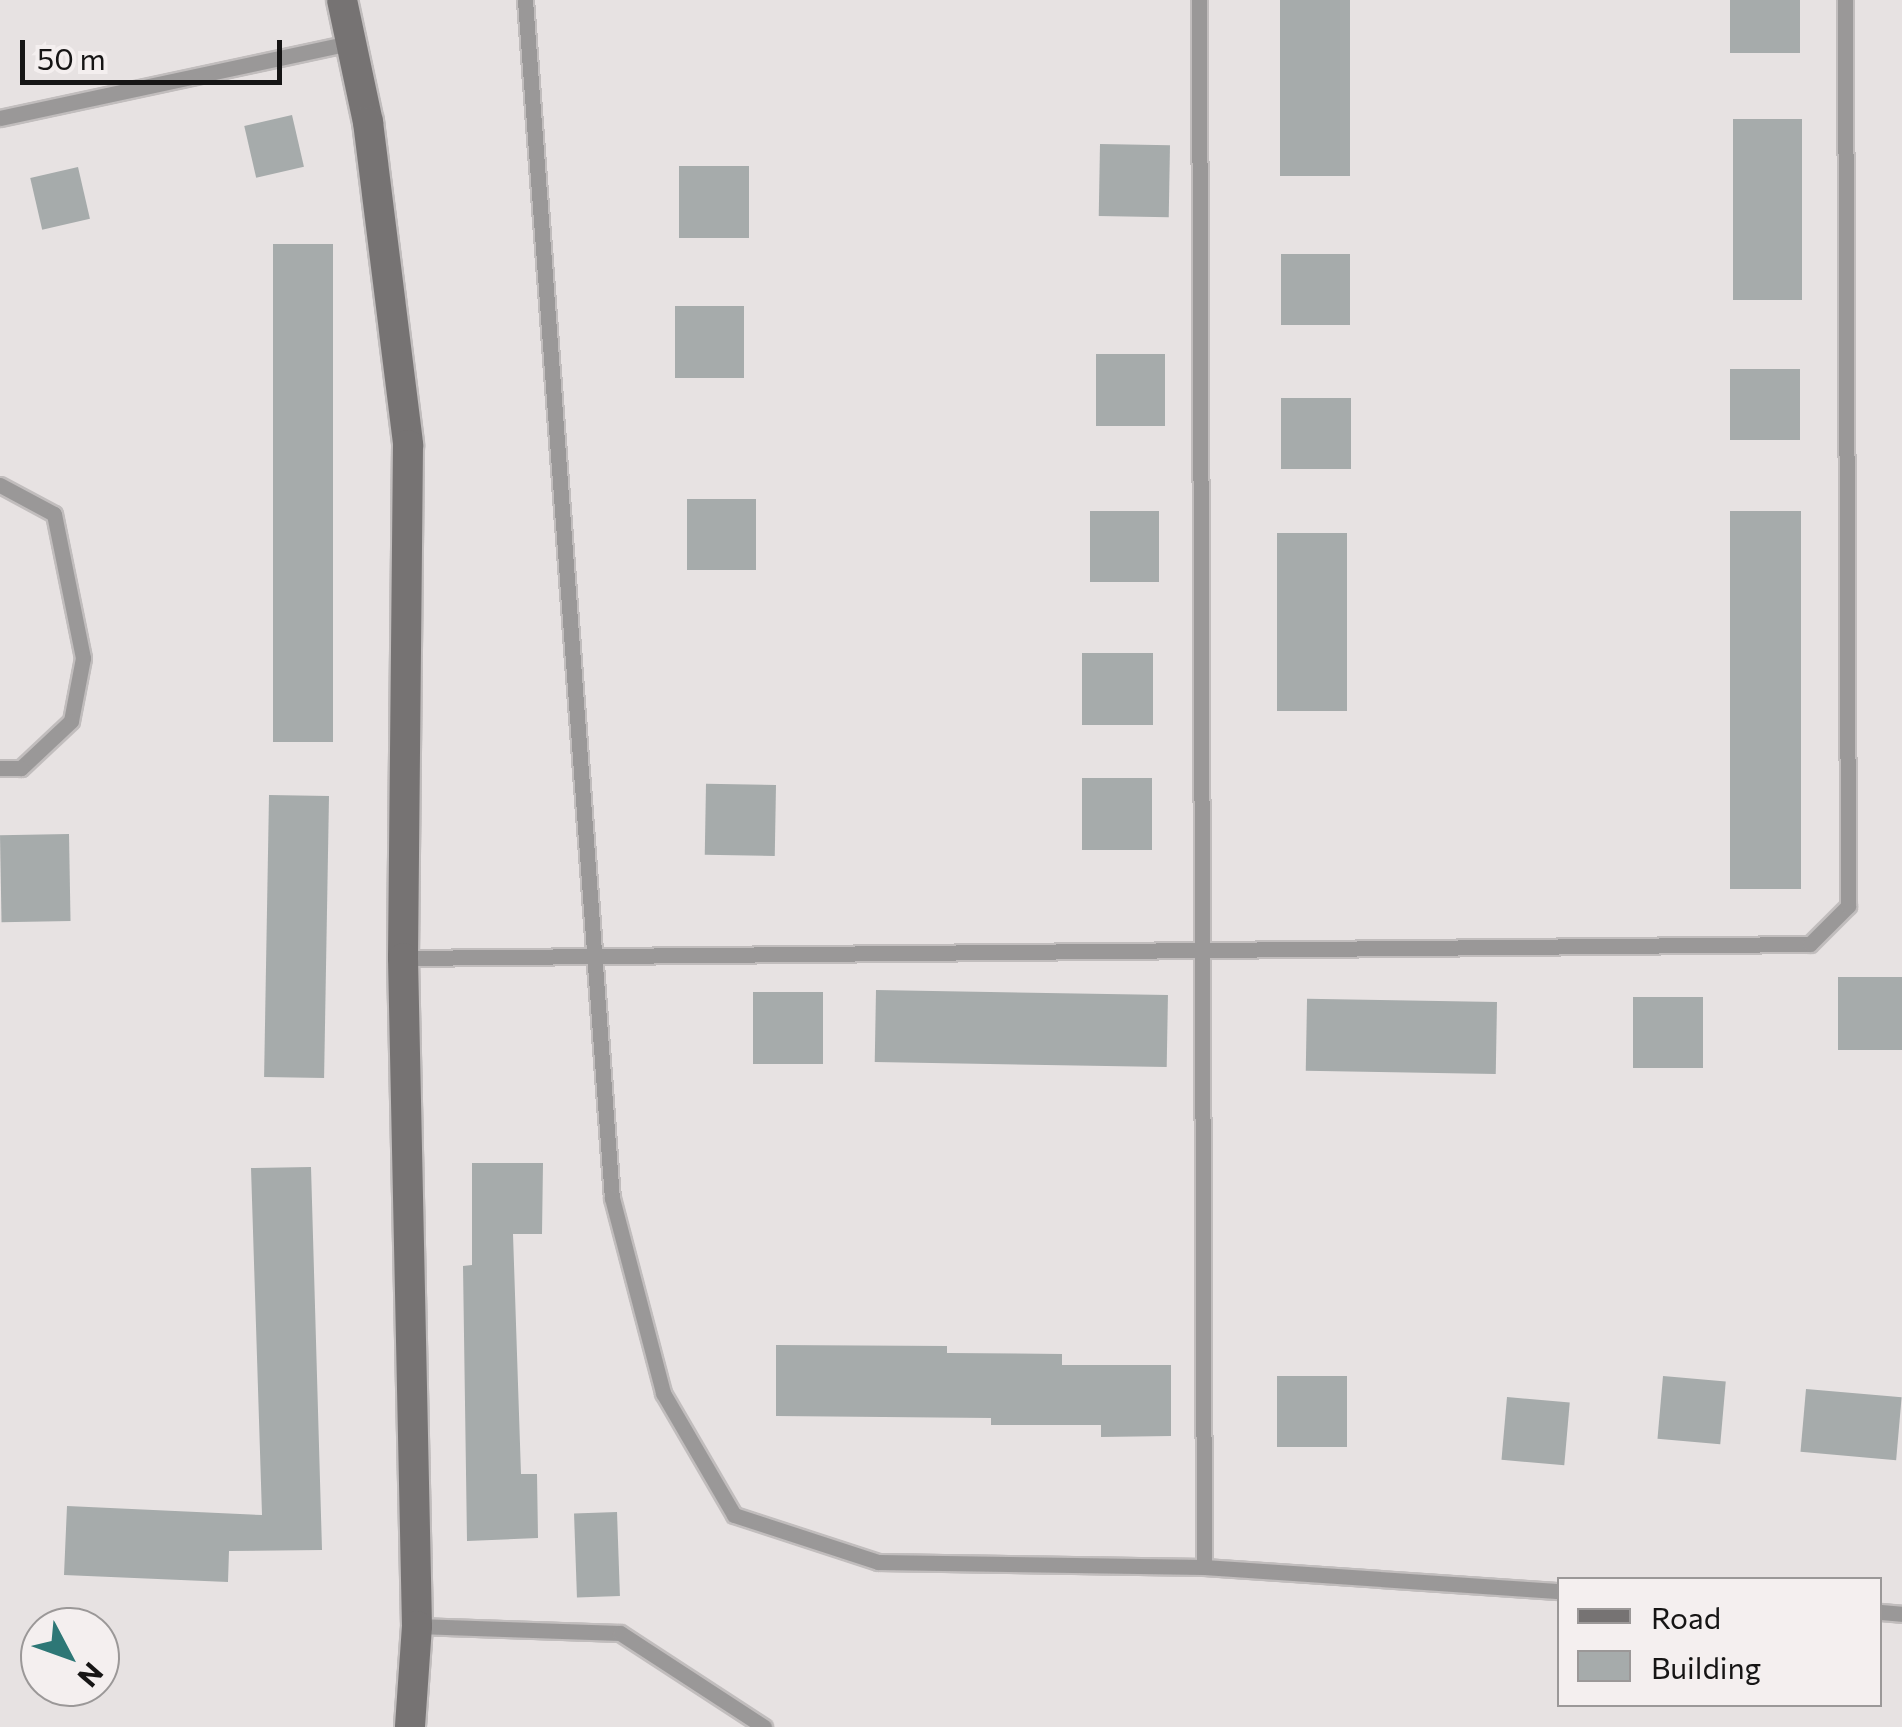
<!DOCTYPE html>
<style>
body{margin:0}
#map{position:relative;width:1902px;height:1727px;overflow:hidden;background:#e7e2e2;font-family:Commissioner,sans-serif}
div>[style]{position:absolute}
.building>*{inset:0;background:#a6abab;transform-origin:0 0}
.roads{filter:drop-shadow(2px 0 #c1bdbd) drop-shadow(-2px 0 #c1bdbd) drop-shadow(0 2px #c1bdbd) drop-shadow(0 -2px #c1bdbd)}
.lane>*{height:15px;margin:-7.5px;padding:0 7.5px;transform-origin:7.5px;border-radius:7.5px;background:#9a9898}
.secondary>*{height:30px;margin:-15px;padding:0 15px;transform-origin:15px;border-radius:15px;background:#767373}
span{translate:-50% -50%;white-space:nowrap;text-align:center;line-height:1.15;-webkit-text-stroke:8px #f4efef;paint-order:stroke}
.legend{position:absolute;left:1557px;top:1577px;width:325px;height:130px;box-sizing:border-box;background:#f4efef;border:2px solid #9b9898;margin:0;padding:12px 18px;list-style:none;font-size:30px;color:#161515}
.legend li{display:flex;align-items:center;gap:20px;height:50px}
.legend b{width:50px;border:2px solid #9b9898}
.north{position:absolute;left:20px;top:1607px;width:100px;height:100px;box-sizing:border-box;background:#f4efef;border:2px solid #9b9898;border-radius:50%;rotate:131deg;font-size:28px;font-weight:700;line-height:40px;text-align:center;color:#161515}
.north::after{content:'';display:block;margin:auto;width:35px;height:45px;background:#2d7776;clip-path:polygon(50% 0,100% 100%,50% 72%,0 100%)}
.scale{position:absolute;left:20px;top:40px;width:262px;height:45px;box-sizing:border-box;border:5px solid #161515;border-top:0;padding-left:12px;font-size:30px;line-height:35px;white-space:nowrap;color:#161515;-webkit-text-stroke:8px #f4efef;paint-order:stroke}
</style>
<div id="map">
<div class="building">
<div style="left:1280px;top:0;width:70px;height:176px"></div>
<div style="left:1730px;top:0;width:70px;height:53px"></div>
<div style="left:292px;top:115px;width:53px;height:49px;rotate:77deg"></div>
<div style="left:1733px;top:119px;width:69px;height:181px"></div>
<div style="left:1100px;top:144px;width:70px;height:72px;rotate:1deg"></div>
<div style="left:749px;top:166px;width:72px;height:70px;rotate:90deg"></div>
<div style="left:78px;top:167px;width:53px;height:49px;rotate:77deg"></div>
<div style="left:333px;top:244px;width:498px;height:60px;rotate:90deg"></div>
<div style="left:1281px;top:254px;width:69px;height:71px"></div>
<div style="left:744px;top:306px;width:72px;height:69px;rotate:90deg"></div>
<div style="left:1165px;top:354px;width:72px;height:69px;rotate:90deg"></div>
<div style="left:1730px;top:369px;width:70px;height:71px"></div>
<div style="left:1281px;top:398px;width:70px;height:71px"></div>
<div style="left:687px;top:499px;width:69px;height:71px"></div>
<div style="left:1090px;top:511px;width:69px;height:71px"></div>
<div style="left:1801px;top:511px;width:378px;height:71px;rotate:90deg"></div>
<div style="left:1277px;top:533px;width:70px;height:178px"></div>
<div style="left:1082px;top:653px;width:71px;height:72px"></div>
<div style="left:1082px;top:778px;width:70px;height:72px"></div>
<div style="left:776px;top:785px;width:71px;height:70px;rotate:91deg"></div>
<div style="left:329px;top:796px;width:282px;height:60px;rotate:91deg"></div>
<div style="left:69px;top:834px;width:87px;height:69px;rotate:89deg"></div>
<div style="left:1902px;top:977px;width:73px;height:64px;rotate:90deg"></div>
<div style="left:876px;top:990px;width:292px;height:72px;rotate:1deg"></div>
<div style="left:753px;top:992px;width:70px;height:72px"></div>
<div style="left:1633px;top:997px;width:70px;height:71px"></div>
<div style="left:1497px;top:1002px;width:72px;height:190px;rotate:91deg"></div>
<div style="clip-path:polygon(472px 1163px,543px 1163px,542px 1234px,513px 1234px,521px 1474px,537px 1474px,538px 1538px,467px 1541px,463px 1266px,472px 1265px)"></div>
<div style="clip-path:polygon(311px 1167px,322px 1550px,229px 1551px,228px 1582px,64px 1575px,67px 1506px,262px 1515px,251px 1168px)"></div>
<div style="clip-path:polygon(776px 1345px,947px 1346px,947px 1353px,1062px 1354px,1062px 1365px,1171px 1365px,1171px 1436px,1101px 1437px,1101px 1425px,991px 1425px,991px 1418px,776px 1416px)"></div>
<div style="left:1277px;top:1376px;width:70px;height:71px"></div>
<div style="left:1663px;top:1376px;width:63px;height:63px;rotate:5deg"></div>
<div style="left:1806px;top:1389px;width:96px;height:63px;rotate:5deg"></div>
<div style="left:1507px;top:1397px;width:63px;height:63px;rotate:5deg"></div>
<div style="left:617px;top:1512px;width:84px;height:43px;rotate:88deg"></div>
</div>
<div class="roads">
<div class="lane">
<div style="left:525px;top:0;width:1201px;rotate:85.85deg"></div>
<div style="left:612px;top:1198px;width:202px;rotate:75.3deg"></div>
<div style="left:663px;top:1393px;width:141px;rotate:59.8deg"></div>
<div style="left:734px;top:1515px;width:151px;rotate:18.1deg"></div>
<div style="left:878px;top:1562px;width:326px;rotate:0.9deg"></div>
<div style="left:1204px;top:1567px;width:357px;rotate:3.9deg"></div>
<div style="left:1199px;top:0;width:1567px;rotate:89.82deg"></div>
<div style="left:0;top:118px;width:359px;rotate:-12.1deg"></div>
<div style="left:0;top:485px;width:61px;rotate:28.2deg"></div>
<div style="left:54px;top:514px;width:147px;rotate:78.6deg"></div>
<div style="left:83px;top:658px;width:64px;rotate:100.8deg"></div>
<div style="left:71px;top:721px;width:69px;rotate:136.8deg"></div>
<div style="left:21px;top:768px;width:21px;rotate:180deg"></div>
<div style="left:403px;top:958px;width:1407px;rotate:-0.57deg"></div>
<div style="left:1810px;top:944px;width:54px;rotate:-45deg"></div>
<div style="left:1848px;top:906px;width:906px;rotate:-90.19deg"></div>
<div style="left:1880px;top:1612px;width:22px;rotate:5deg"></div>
<div style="left:417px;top:1626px;width:203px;rotate:2deg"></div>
<div style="left:620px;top:1633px;width:172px;rotate:33.1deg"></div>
</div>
<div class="secondary">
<div style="left:342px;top:0;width:125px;rotate:78deg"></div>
<div style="left:368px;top:122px;width:325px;rotate:82.9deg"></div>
<div style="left:408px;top:445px;width:513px;rotate:90.56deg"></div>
<div style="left:403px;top:958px;width:668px;rotate:88.8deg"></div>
<div style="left:417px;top:1626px;width:101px;rotate:94deg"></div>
</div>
</div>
<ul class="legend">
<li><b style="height:12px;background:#767373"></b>Road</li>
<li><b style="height:28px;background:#a6abab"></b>Building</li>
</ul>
<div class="north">N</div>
<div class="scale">50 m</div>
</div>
